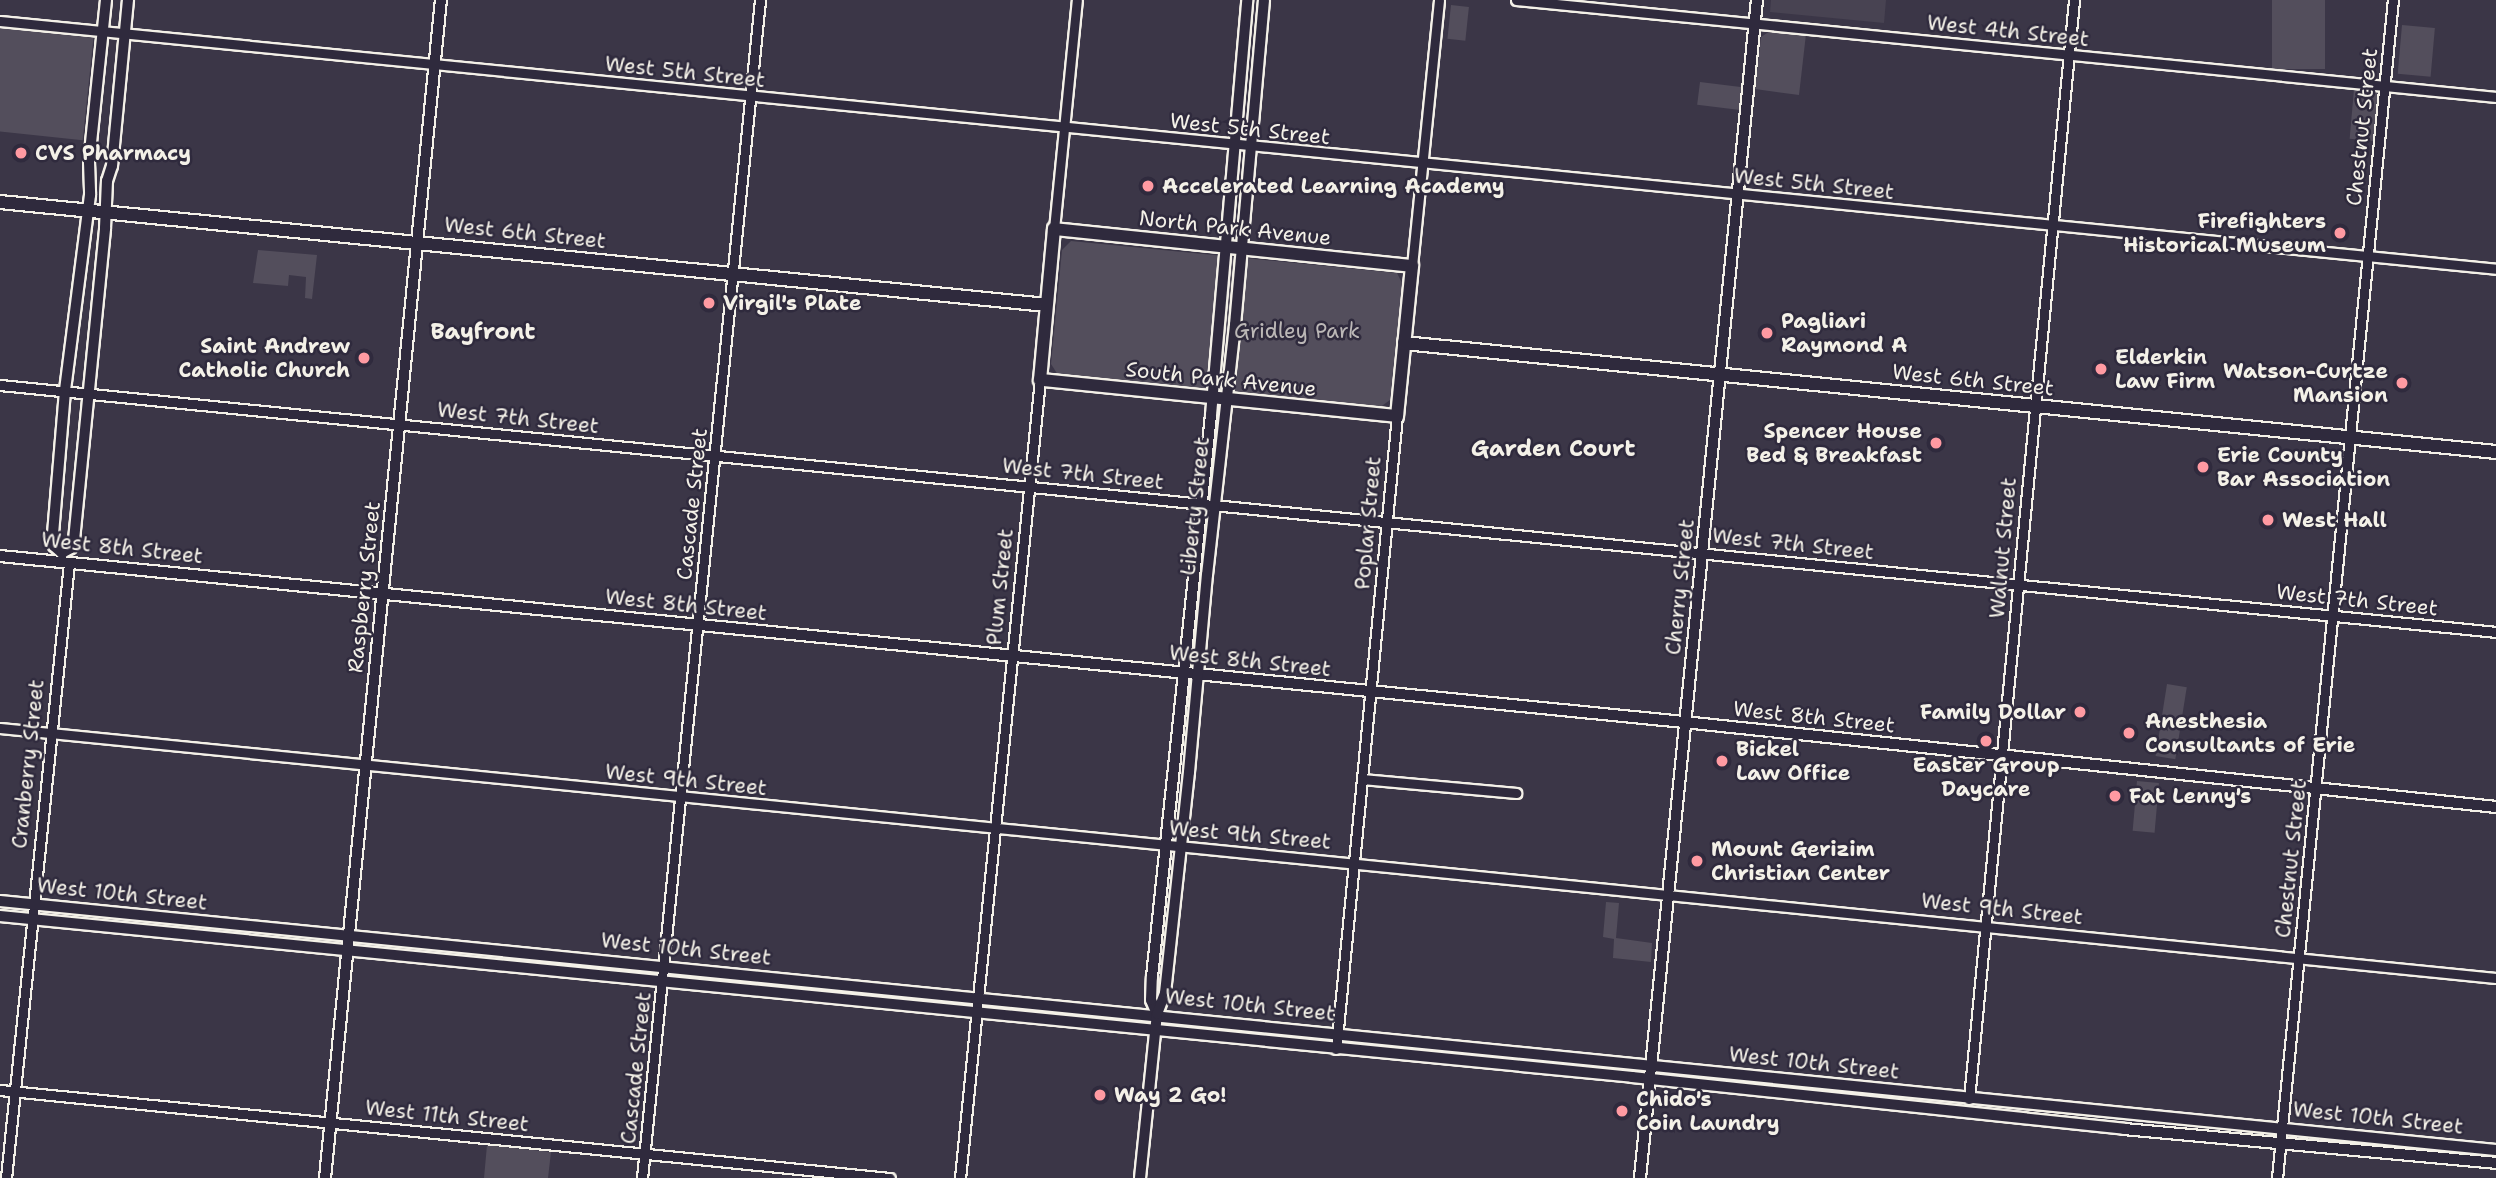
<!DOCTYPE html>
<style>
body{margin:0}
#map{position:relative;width:2496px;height:1178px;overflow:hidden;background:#3b3647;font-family:"Shantell Sans",sans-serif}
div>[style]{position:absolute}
.built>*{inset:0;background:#484352}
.green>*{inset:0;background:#534e5c;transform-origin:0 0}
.roads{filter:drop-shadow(2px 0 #f4f1e8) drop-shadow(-2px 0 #f4f1e8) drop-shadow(0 2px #f4f1e8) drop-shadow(0 -2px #f4f1e8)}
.minor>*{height:9px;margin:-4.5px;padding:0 4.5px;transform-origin:4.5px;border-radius:4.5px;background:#2f2a3d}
.tertiary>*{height:10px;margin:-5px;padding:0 5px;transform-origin:5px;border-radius:5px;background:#2f2a3d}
.secondary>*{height:12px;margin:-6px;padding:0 6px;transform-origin:6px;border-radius:6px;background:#2f2a3d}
.dots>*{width:19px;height:19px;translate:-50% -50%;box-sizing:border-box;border:4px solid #2f2a3d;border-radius:50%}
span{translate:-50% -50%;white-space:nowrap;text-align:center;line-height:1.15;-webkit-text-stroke:5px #2f2a3d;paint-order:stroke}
.street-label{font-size:21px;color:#f4f1e8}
.poi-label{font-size:21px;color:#f4f1e8;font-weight:700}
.left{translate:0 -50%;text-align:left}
.right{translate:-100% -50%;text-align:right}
.park-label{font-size:21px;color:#bcb8b7}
.neighbourhood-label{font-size:23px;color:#f4f1e8;font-weight:700}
</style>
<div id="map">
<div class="built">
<div style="clip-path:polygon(1771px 0,1886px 0,1884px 23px,1770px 12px)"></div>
</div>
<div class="green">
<div style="left:2272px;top:0;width:53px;height:69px"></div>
<div style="left:1451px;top:5px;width:18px;height:34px;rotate:6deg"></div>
<div style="left:2402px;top:25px;width:33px;height:49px;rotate:5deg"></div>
<div style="left:0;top:28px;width:94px;height:103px;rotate:6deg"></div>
<div style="clip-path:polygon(1770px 31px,1806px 34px,1799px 95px,1755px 89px,1761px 37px)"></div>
<div style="left:1700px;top:82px;width:43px;height:23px;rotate:7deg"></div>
<div style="left:2354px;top:89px;width:24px;height:50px;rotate:5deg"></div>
<div style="clip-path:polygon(1071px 241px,1397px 273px,1402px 283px,1390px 400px,1379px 408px,1058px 375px,1051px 364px,1062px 250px)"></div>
<div style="clip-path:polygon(258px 250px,317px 255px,312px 299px,305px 298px,306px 277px,289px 275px,288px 286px,253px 283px)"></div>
<div style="left:2167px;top:684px;width:20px;height:73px;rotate:9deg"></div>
<div style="left:2137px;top:781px;width:22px;height:50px;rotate:5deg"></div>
<div style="clip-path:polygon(1606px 902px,1619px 903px,1616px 938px,1652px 943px,1651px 962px,1613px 958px,1614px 939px,1603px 937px)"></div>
<div style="clip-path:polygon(487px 1145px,551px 1152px,548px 1178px,484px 1178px)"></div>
</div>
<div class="roads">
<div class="minor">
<div style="left:1516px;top:0;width:985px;rotate:5.65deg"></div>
<div style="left:0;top:21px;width:2508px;rotate:5.67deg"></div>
<div style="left:1054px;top:229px;width:230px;rotate:-84.3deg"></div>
<div style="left:1412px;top:266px;width:267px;rotate:-84.2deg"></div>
<div style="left:0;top:385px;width:2508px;rotate:5.65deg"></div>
<div style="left:0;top:728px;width:2508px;rotate:5.72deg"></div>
<div style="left:1362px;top:779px;width:155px;rotate:5.2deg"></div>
<div style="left:1336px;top:1049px;width:636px;rotate:-84.5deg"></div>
<div style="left:0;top:1090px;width:894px;rotate:5.65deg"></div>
<div style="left:1969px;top:1099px;width:1104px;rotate:-84.54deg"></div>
<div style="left:6px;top:1178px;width:618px;rotate:-84.15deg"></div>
<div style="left:642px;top:1178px;width:1184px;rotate:-84.28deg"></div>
<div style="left:960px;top:1178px;width:802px;rotate:-84.28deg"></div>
<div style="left:2277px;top:1178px;width:1184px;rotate:-84.38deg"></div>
</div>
<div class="tertiary">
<div style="left:106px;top:0;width:163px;rotate:96deg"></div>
<div style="left:89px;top:162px;width:33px;rotate:88deg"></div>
<div style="left:90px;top:195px;width:198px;rotate:97.3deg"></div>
<div style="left:65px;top:391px;width:144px;rotate:94.8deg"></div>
<div style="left:53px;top:534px;width:12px;rotate:85deg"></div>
<div style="left:54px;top:546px;width:11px;rotate:41deg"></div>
<div style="left:62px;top:553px;width:10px;rotate:-29deg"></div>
<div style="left:71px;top:548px;width:9px;rotate:-69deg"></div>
<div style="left:74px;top:540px;width:314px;rotate:-84.3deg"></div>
<div style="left:105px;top:228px;width:47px;rotate:-87.6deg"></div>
<div style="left:107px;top:181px;width:16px;rotate:-72deg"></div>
<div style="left:112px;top:166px;width:167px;rotate:-84.5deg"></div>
<div style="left:0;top:556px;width:1682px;rotate:5.63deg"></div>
<div style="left:1674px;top:721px;width:826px;rotate:5.97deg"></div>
<div style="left:0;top:901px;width:2508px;rotate:5.7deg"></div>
<div style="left:0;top:916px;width:1640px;rotate:5.63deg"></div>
<div style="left:1632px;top:1077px;width:495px;rotate:6deg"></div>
<div style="left:2124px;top:1129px;width:374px;rotate:5.2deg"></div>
<div style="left:1157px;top:1014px;width:15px;rotate:-113deg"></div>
<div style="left:1151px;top:1000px;width:23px;rotate:-88deg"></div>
<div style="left:1152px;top:977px;width:565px;rotate:-84.01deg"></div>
<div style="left:1211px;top:415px;width:417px;rotate:-85deg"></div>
<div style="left:325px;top:1178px;width:1184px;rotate:-84.38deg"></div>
<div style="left:1140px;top:1178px;width:165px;rotate:-84.1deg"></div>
<div style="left:1157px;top:1014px;width:22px;rotate:-69deg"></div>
<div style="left:1165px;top:993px;width:222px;rotate:-83.8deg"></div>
<div style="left:1189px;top:772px;width:198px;rotate:-84.8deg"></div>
<div style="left:1207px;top:575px;width:252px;rotate:-83.6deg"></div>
<div style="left:1235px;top:325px;width:326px;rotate:-84.9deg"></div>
<div style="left:1640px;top:1178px;width:1184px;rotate:-84.33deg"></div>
</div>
<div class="secondary">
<div style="left:0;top:202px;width:1051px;rotate:5.62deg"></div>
<div style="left:1054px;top:229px;width:360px;rotate:5.9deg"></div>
<div style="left:1412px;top:266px;width:151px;rotate:95.7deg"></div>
<div style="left:1397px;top:416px;width:359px;rotate:-174.2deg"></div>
<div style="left:1040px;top:380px;width:152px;rotate:-84.7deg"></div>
<div style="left:1404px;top:343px;width:1097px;rotate:5.7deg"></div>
</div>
</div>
<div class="dots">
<div style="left:21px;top:153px;background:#ff9aa2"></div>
<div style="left:1148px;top:186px;background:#ff9aa2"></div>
<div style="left:2340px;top:233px;background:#ff9aa2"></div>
<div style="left:709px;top:303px;background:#ff9aa2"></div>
<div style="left:1767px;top:333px;background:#ff9aa2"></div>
<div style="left:364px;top:358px;background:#ff9aa2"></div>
<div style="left:2101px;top:369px;background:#ff9aa2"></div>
<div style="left:2402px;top:383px;background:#ff9aa2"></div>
<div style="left:1936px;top:443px;background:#ff9aa2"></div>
<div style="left:2203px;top:467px;background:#ff9aa2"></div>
<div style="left:2268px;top:520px;background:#ff9aa2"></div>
<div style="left:2080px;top:712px;background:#ff9aa2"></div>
<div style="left:2129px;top:733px;background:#ff9aa2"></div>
<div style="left:1986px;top:741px;background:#ff9aa2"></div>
<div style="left:1722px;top:761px;background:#ff9aa2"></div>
<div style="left:2115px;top:796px;background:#ff9aa2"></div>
<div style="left:1697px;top:861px;background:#ff9aa2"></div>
<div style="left:1100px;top:1095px;background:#ff9aa2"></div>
<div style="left:1622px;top:1111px;background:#ff9aa2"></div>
</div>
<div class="street-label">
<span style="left:2008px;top:31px;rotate:6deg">West 4th Street</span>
<span style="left:685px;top:72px;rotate:6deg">West 5th Street</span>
<span style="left:2362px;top:127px;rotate:-84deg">Chestnut Street</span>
<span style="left:1250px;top:129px;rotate:6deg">West 5th Street</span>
<span style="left:1814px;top:184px;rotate:6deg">West 5th Street</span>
<span style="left:1235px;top:228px;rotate:6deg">North Park Avenue</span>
<span style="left:525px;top:233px;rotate:6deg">West 6th Street</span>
<span style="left:1221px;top:379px;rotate:6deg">South Park Avenue</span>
<span style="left:1973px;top:380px;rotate:6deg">West 6th Street</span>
<span style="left:518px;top:418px;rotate:6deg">West 7th Street</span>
<span style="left:1083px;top:474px;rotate:6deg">West 7th Street</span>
<span style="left:692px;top:504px;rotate:-84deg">Cascade Street</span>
<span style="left:1195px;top:506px;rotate:-84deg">Liberty Street</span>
<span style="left:1368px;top:523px;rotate:-85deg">Poplar Street</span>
<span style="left:1793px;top:544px;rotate:6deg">West 7th Street</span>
<span style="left:122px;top:548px;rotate:6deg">West 8th Street</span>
<span style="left:2003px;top:548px;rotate:-85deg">Walnut Street</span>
<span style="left:364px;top:587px;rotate:-84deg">Raspberry Street</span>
<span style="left:1000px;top:587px;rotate:-84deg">Plum Street</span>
<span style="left:1680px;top:587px;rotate:-84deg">Cherry Street</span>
<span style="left:2357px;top:600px;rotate:6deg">West 7th Street</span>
<span style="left:686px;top:605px;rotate:6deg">West 8th Street</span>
<span style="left:1250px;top:661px;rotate:6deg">West 8th Street</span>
<span style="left:1814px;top:717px;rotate:6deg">West 8th Street</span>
<span style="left:28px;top:764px;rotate:-84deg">Cranberry Street</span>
<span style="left:686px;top:780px;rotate:6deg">West 9th Street</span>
<span style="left:1250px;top:835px;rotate:5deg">West 9th Street</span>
<span style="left:2291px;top:859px;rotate:-84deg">Chestnut Street</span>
<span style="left:122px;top:894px;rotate:6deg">West 10th Street</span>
<span style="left:2002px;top:909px;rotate:6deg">West 9th Street</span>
<span style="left:686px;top:949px;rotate:6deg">West 10th Street</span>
<span style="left:1250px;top:1005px;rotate:6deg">West 10th Street</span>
<span style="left:1814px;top:1063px;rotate:6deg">West 10th Street</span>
<span style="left:636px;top:1068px;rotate:-84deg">Cascade Street</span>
<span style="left:447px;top:1116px;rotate:6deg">West 11th Street</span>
<span style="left:2378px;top:1118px;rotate:6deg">West 10th Street</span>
</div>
<div class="poi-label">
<span class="left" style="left:35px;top:153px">CVS Pharmacy</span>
<span class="left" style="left:1162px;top:186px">Accelerated Learning Academy</span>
<span class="right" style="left:2326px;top:233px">Firefighters<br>Historical Museum</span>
<span class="left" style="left:723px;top:303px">Virgil's Plate</span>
<span class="left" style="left:1781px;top:333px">Pagliari<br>Raymond A</span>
<span class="right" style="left:350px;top:358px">Saint Andrew<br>Catholic Church</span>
<span class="left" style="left:2115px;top:369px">Elderkin<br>Law Firm</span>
<span class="right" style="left:2388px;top:383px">Watson-Curtze<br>Mansion</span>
<span class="right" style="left:1922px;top:443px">Spencer House<br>Bed &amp; Breakfast</span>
<span class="left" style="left:2217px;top:467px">Erie County<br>Bar Association</span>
<span class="left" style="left:2282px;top:520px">West Hall</span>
<span class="right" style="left:2066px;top:712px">Family Dollar</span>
<span class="left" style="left:2145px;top:733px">Anesthesia<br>Consultants of Erie</span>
<span class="left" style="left:1736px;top:761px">Bickel<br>Law Office</span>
<span style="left:1986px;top:777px">Easter Group<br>Daycare</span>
<span class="left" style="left:2129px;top:796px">Fat Lenny's</span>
<span class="left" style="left:1711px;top:861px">Mount Gerizim<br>Christian Center</span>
<span class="left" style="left:1114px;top:1095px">Way 2 Go!</span>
<span class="left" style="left:1636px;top:1111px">Chido's<br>Coin Laundry</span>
</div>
<div class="park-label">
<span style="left:1297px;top:331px">Gridley Park</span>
</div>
<div class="neighbourhood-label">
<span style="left:483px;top:331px">Bayfront</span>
<span style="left:1553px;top:448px">Garden Court</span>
</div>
</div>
